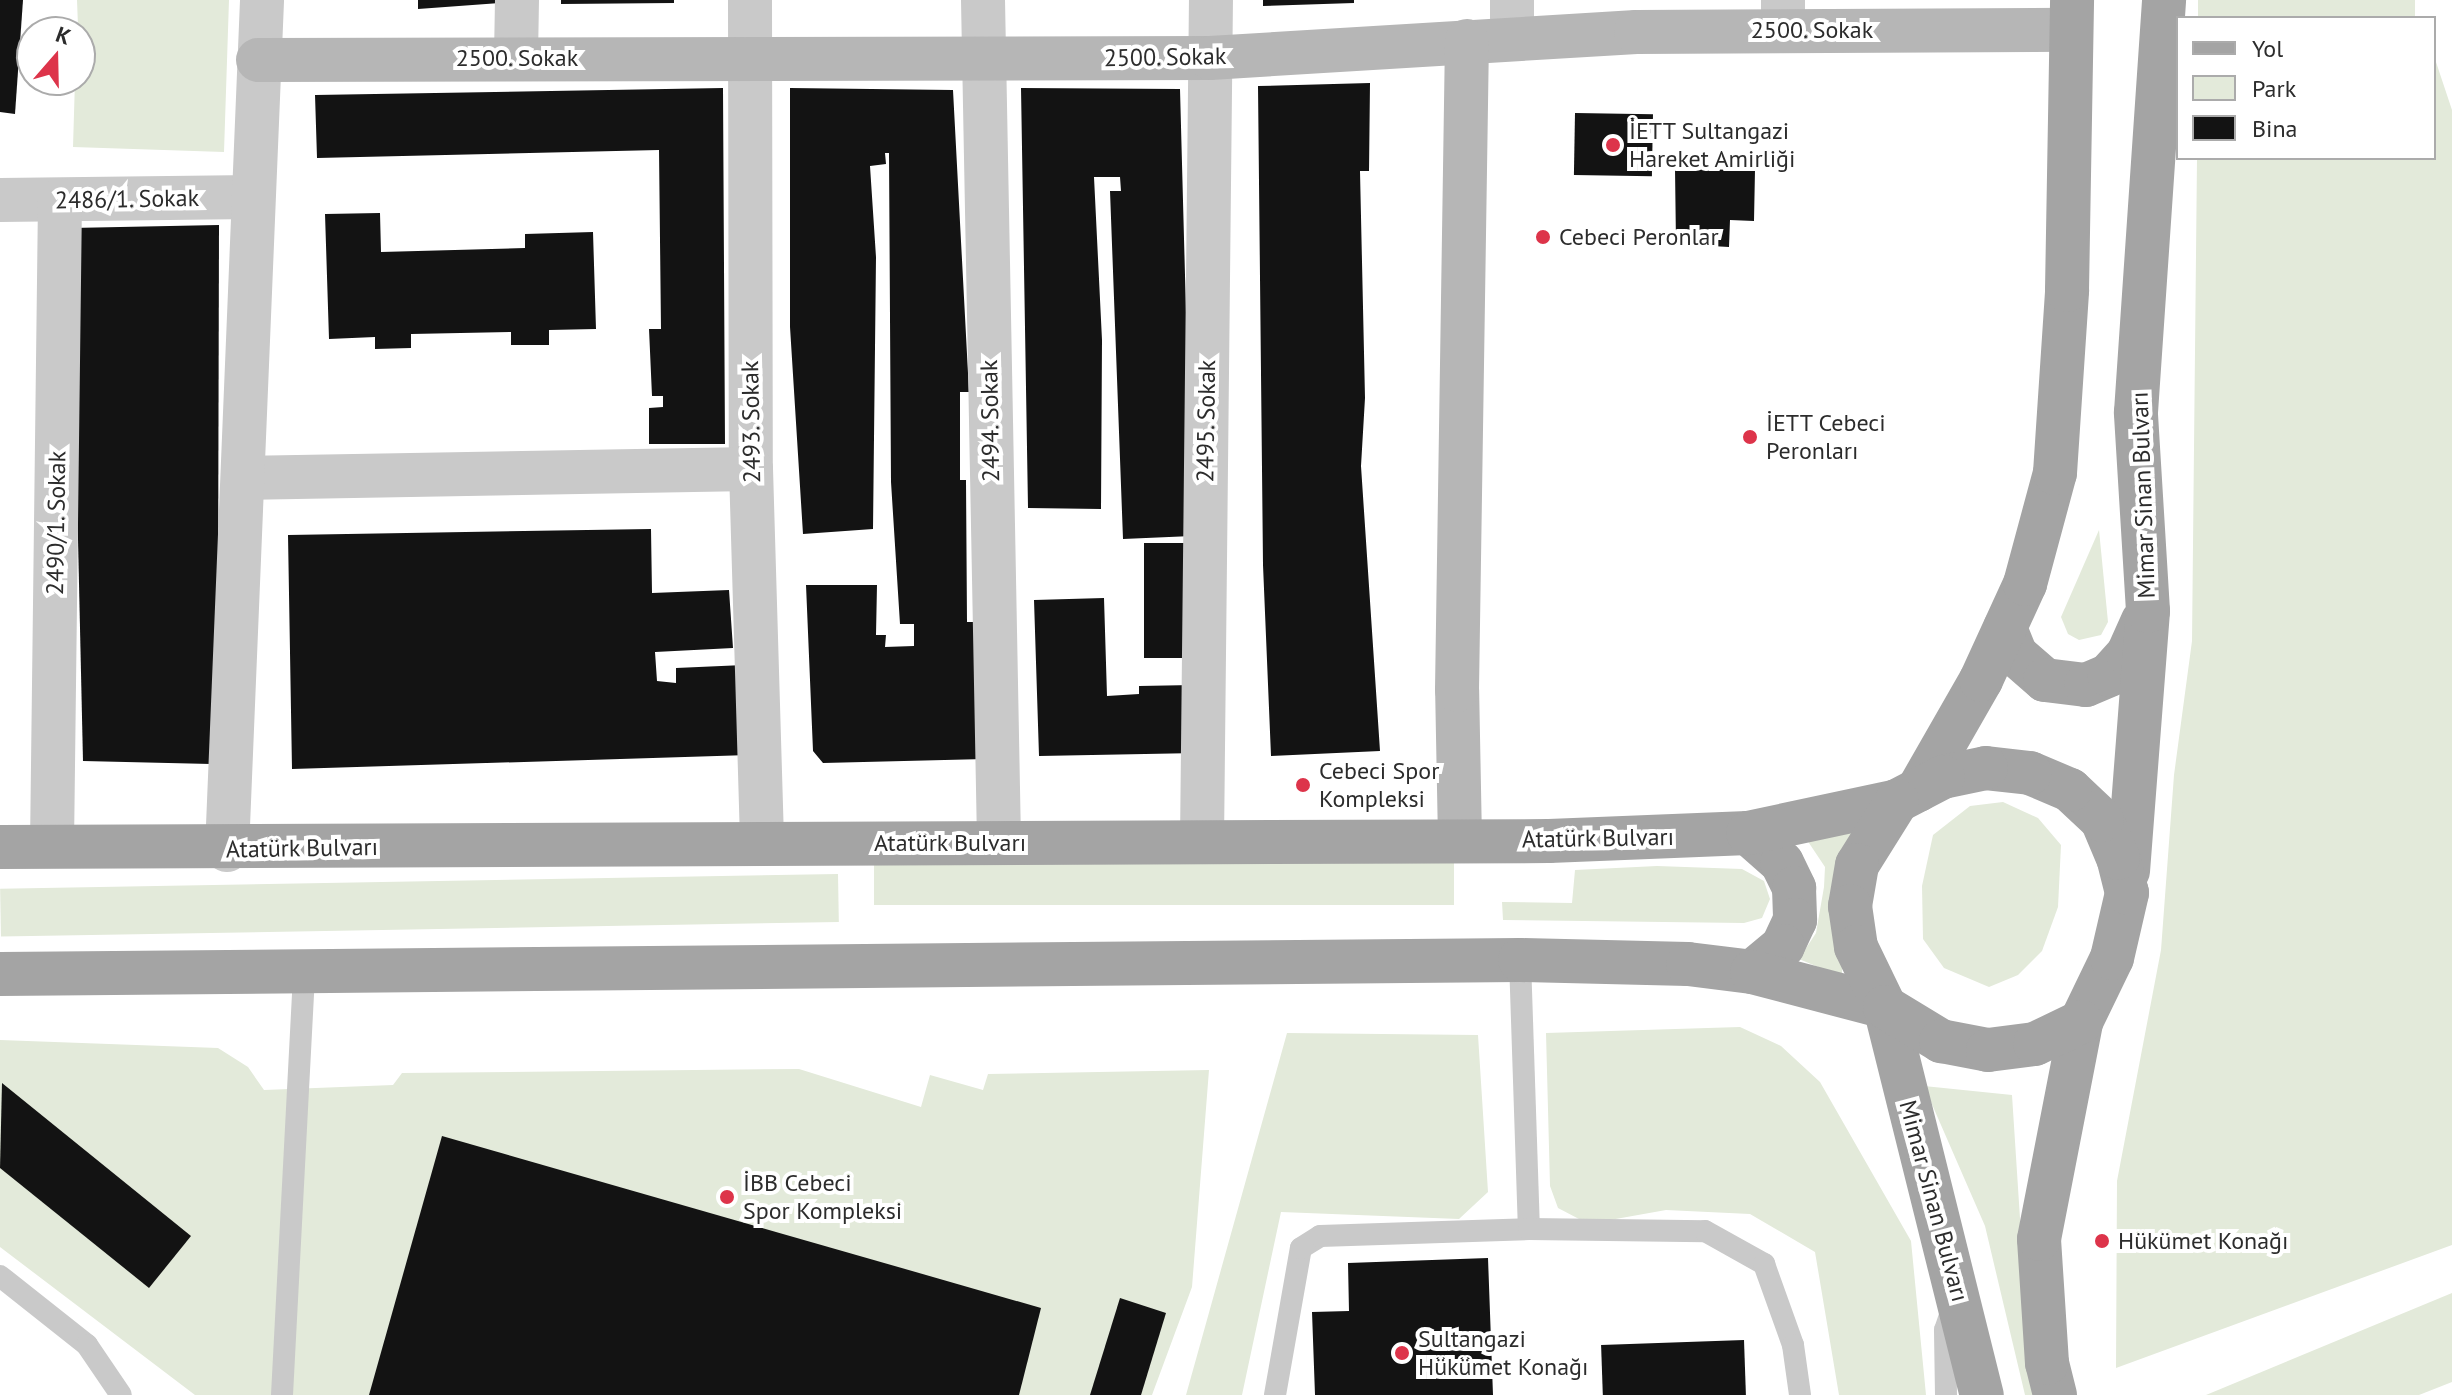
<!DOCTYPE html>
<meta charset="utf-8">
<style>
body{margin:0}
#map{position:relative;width:2452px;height:1395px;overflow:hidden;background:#fff;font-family:"PT Sans",sans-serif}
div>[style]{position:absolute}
.green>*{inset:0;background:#e3eada;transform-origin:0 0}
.building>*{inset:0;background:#131313;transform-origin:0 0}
.lane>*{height:22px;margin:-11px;padding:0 11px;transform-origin:11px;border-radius:11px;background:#c9c9c9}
.street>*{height:44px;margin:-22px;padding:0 22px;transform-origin:22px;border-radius:22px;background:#c9c9c9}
.secondary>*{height:44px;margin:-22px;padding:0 22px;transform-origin:22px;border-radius:22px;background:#b6b6b6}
.primary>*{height:44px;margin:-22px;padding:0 22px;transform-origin:22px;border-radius:22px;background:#a4a4a4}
.dots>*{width:22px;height:22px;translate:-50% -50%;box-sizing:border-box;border:4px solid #fff;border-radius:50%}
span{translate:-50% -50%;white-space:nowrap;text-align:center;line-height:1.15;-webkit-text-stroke:8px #fff;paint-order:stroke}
.street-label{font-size:24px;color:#2c2c2c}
.poi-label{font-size:24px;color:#2c2c2c}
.left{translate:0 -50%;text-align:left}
.legend{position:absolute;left:2176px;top:16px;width:260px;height:144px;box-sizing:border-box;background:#fff;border:2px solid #ababab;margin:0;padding:10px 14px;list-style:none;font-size:24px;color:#2c2c2c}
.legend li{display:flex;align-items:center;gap:16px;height:40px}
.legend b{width:40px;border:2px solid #ababab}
.north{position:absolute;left:16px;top:16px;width:80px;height:80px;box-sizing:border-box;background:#fff;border:2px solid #ababab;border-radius:50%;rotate:20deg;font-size:22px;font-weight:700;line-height:32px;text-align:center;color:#2c2c2c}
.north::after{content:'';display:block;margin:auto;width:28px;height:36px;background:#dd344a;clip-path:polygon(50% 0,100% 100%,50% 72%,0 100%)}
</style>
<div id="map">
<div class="green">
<div style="clip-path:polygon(77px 0,229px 0,224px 152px,73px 147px,75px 80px,80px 80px)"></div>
<div style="left:2198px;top:0;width:217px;height:18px"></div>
<div style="clip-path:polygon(2434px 56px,2452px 110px,2452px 1245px,2116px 1368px,2117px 1181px,2161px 950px,2174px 775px,2192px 641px,2197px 158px,2434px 158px)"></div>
<div style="clip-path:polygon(2099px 530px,2108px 622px,2101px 635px,2079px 640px,2068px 634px,2061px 617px)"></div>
<div style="clip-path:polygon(2003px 802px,2038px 818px,2061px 845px,2058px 907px,2042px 951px,2018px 975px,1989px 987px,1944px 968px,1923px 939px,1922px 886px,1933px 835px,1970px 806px)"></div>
<div style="clip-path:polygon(1857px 823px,1842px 946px,1842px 977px,1799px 959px,1816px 933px,1824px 887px,1825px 867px,1805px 837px)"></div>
<div style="left:1454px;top:857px;width:48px;height:580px;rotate:90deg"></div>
<div style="clip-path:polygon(1657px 866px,1742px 869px,1764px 881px,1770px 899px,1762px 918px,1744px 923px,1503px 920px,1502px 902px,1572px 903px,1575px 870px)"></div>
<div style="left:838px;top:874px;width:48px;height:838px;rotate:89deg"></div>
<div style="clip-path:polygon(1740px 1027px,1781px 1046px,1820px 1082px,1911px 1241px,1926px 1395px,1839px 1395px,1815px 1252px,1750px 1214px,1666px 1210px,1610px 1220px,1579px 1219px,1558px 1208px,1550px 1186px,1546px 1033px)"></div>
<div style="clip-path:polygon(1287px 1033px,1478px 1035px,1488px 1192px,1459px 1219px,1281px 1212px,1242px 1395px,1186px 1395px)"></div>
<div style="clip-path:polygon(0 1040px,218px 1048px,248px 1067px,264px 1090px,393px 1085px,402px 1073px,799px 1069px,921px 1107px,930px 1075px,983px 1090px,988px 1074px,1209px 1070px,1192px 1287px,1152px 1395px,195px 1395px,0 1247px)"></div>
<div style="clip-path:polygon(1924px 1086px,2012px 1095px,2024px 1280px,2041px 1395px,2025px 1395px,1985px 1226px)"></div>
<div style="clip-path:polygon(2452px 1293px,2452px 1382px,2419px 1395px,2206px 1395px)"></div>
</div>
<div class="building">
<div style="clip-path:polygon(0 0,23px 0,15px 114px,0 112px)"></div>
<div style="clip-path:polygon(418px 0,512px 0,513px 2px,418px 9px)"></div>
<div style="clip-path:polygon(561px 0,674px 0,674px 3px,561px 4px)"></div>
<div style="clip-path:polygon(1263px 0,1354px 0,1354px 3px,1263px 6px)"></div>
<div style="clip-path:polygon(1370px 83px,1369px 171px,1360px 171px,1365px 398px,1361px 466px,1380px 751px,1271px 756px,1263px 565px,1258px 86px)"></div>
<div style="clip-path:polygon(723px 88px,725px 444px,649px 444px,649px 408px,663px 407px,663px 396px,652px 396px,649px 329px,661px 329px,659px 150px,317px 158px,315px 95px)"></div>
<div style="clip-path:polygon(790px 88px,953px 90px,969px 392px,960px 392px,960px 480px,966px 480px,967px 622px,980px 622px,985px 759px,823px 763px,813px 751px,806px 585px,877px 585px,876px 635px,886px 635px,885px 647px,914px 646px,914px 624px,900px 624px,891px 482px,889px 153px,885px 153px,886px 164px,870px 166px,876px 257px,873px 529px,803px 534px,790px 327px)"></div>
<div style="clip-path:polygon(1021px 88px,1180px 89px,1192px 536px,1123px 539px,1110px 191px,1121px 191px,1120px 177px,1094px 177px,1102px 340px,1101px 509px,1028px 508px)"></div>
<div style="left:1575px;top:113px;width:78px;height:62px;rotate:1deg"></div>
<div style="clip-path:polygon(1675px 169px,1755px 170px,1754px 221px,1730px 220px,1729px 247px,1676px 244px)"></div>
<div style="clip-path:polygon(380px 213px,381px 252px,525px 248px,525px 234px,593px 232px,596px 329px,549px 330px,549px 345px,511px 345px,511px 332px,411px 334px,411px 348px,375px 349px,375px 337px,329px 339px,325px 214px)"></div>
<div style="clip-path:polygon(219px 225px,218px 613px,211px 764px,83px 761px,71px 228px)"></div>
<div style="clip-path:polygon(651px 529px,652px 593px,729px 590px,733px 648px,655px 652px,657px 681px,676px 683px,676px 668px,744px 665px,749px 755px,292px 769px,288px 535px)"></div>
<div style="left:1199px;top:543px;width:115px;height:55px;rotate:90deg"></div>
<div style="clip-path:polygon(1104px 598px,1107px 696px,1139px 694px,1139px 686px,1193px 685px,1198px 753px,1039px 756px,1034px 600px)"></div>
<div style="clip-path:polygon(2px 1083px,191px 1236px,149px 1288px,0 1168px)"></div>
<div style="clip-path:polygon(442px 1136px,1041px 1308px,1019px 1395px,369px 1395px)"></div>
<div style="clip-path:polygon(1488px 1258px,1493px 1395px,1315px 1395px,1312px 1312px,1349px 1311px,1348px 1263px)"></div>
<div style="clip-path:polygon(1120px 1298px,1166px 1313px,1141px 1395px,1090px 1395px)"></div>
<div style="left:1744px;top:1340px;width:55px;height:143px;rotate:88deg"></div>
</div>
<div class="lane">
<div style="left:1520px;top:960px;width:269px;rotate:88.1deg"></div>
<div style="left:0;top:1276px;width:111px;rotate:38.4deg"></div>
<div style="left:87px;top:1345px;width:60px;rotate:55.8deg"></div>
<div style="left:282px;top:1395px;width:427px;rotate:-87deg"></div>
<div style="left:1275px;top:1395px;width:149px;rotate:-80deg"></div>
<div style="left:1301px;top:1248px;width:22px;rotate:-32deg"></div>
<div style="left:1320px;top:1236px;width:209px;rotate:-1.9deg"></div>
<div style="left:1529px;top:1229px;width:176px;rotate:0.7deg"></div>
<div style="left:1705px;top:1231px;width:68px;rotate:29.2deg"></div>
<div style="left:1764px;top:1264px;width:86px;rotate:70.3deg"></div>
<div style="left:1793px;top:1345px;width:50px;rotate:82deg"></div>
<div style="left:1946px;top:1395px;width:65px;rotate:-90.9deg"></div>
<div style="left:1945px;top:1330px;width:24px;rotate:-71deg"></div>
</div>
<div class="street">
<div style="left:750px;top:0;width:469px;rotate:89.9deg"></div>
<div style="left:751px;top:469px;width:374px;rotate:88.3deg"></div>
<div style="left:983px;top:0;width:842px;rotate:88.91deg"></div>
<div style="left:1783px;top:0;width:30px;rotate:90deg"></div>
<div style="left:1512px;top:38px;width:38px;rotate:-90deg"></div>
<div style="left:516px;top:57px;width:57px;rotate:-89deg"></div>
<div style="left:0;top:200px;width:253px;rotate:-0.7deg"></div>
<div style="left:243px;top:478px;width:508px;rotate:-1.01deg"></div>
<div style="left:1202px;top:842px;width:842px;rotate:-89.39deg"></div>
<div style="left:52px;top:846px;width:646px;rotate:-89.29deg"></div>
<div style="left:227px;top:850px;width:851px;rotate:-87.64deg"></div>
</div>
<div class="secondary">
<div style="left:258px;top:60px;width:952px;rotate:-0.12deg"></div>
<div style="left:1210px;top:58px;width:427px;rotate:-3.5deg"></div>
<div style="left:1636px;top:32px;width:435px;rotate:-0.3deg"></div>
<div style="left:1460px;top:840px;width:150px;rotate:-91.1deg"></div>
<div style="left:1457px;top:690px;width:649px;rotate:-89.12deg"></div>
</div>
<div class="primary">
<div style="left:2005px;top:628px;width:29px;rotate:68deg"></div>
<div style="left:2016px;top:655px;width:38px;rotate:41deg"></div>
<div style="left:2045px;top:680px;width:41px;rotate:7deg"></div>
<div style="left:2086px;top:685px;width:25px;rotate:-23deg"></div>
<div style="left:2109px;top:675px;width:28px;rotate:-48deg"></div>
<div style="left:2128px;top:654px;width:36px;rotate:-66deg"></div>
<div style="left:1918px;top:790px;width:127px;rotate:-60.2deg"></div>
<div style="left:1981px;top:680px;width:106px;rotate:-65.4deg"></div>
<div style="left:2025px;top:584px;width:115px;rotate:-74.9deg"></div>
<div style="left:2055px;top:473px;width:183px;rotate:-86.2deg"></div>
<div style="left:2067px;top:290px;width:290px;rotate:-89deg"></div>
<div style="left:1748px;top:833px;width:45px;rotate:41.4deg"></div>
<div style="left:1782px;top:863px;width:28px;rotate:64deg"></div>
<div style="left:1794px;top:888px;width:32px;rotate:88deg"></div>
<div style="left:1795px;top:920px;width:29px;rotate:115deg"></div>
<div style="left:1783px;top:946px;width:40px;rotate:140deg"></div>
<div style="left:0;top:847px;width:1549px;rotate:-0.22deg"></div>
<div style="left:1549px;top:841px;width:199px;rotate:-2.3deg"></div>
<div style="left:1748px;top:833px;width:152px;rotate:-12.1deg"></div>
<div style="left:2128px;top:871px;width:261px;rotate:-85.6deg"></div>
<div style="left:2148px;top:611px;width:199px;rotate:-93.5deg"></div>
<div style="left:2136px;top:412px;width:413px;rotate:-86.1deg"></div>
<div style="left:0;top:974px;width:1520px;rotate:-0.53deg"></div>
<div style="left:1520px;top:960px;width:168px;rotate:1.4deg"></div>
<div style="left:1688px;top:964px;width:64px;rotate:7.1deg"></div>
<div style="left:1752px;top:972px;width:138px;rotate:14.7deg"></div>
<div style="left:1885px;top:1007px;width:400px;rotate:76deg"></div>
<div style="left:2055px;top:1395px;width:33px;rotate:-104deg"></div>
<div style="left:2047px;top:1363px;width:124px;rotate:-93.7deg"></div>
<div style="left:2039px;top:1239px;width:221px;rotate:-79deg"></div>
<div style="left:2081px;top:1022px;width:71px;rotate:-64.2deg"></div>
<div style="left:2112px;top:958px;width:67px;rotate:-77deg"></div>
<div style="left:2127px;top:893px;width:36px;rotate:-104deg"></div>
<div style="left:2118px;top:858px;width:41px;rotate:-112.8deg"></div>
<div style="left:2102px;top:820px;width:44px;rotate:-136.8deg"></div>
<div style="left:2070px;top:790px;width:43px;rotate:-157deg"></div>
<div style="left:2030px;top:773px;width:44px;rotate:-173.5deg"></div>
<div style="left:1986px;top:768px;width:44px;rotate:168.2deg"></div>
<div style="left:1943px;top:777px;width:52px;rotate:152.4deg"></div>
<div style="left:1897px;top:801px;width:75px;rotate:122deg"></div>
<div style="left:1857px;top:865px;width:42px;rotate:99.7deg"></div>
<div style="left:1850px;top:906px;width:41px;rotate:81.7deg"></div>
<div style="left:1856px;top:947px;width:67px;rotate:64.2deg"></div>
<div style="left:1885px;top:1007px;width:66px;rotate:31.3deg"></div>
<div style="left:1941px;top:1041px;width:48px;rotate:10.8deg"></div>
<div style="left:1988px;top:1050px;width:47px;rotate:-7.3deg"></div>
<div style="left:2035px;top:1044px;width:51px;rotate:-25.6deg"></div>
</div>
<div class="dots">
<div style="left:1613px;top:145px;background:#dd344a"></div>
<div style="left:1543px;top:237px;background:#dd344a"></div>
<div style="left:1750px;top:437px;background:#dd344a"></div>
<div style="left:1303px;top:785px;background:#dd344a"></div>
<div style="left:727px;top:1197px;background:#dd344a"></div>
<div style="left:2102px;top:1241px;background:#dd344a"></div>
<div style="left:1402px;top:1353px;background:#dd344a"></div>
</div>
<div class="street-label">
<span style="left:1812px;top:30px">2500. Sokak</span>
<span style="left:1165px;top:57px;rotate:-1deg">2500. Sokak</span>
<span style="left:517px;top:58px">2500. Sokak</span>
<span style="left:127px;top:199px;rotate:-1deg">2486/1. Sokak</span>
<span style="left:990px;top:421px;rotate:-91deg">2494. Sokak</span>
<span style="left:1206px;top:421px;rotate:-89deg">2495. Sokak</span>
<span style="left:751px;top:422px;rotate:-91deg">2493. Sokak</span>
<span style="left:2143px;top:495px;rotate:-92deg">Mimar Sinan Bulvarı</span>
<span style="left:56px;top:523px;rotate:-89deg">2490/1. Sokak</span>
<span style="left:1598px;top:838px;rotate:-1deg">Atatürk Bulvarı</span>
<span style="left:950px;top:843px">Atatürk Bulvarı</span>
<span style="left:302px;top:848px;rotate:-1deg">Atatürk Bulvarı</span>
<span style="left:1934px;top:1201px;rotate:75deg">Mimar Sinan Bulvarı</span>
</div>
<div class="poi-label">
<span class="left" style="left:1629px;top:145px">İETT Sultangazi<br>Hareket Amirliği</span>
<span class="left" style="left:1559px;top:237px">Cebeci Peronlar</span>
<span class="left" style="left:1766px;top:437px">İETT Cebeci<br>Peronları</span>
<span class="left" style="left:1319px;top:785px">Cebeci Spor<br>Kompleksi</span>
<span class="left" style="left:743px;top:1197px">İBB Cebeci<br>Spor Kompleksi</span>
<span class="left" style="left:2118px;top:1241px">Hükümet Konağı</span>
<span class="left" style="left:1418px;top:1353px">Sultangazi<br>Hükümet Konağı</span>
</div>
<ul class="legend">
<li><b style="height:10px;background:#a4a4a4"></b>Yol</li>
<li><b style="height:22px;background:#e3eada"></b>Park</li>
<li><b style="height:22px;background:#131313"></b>Bina</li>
</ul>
<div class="north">K</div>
</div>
